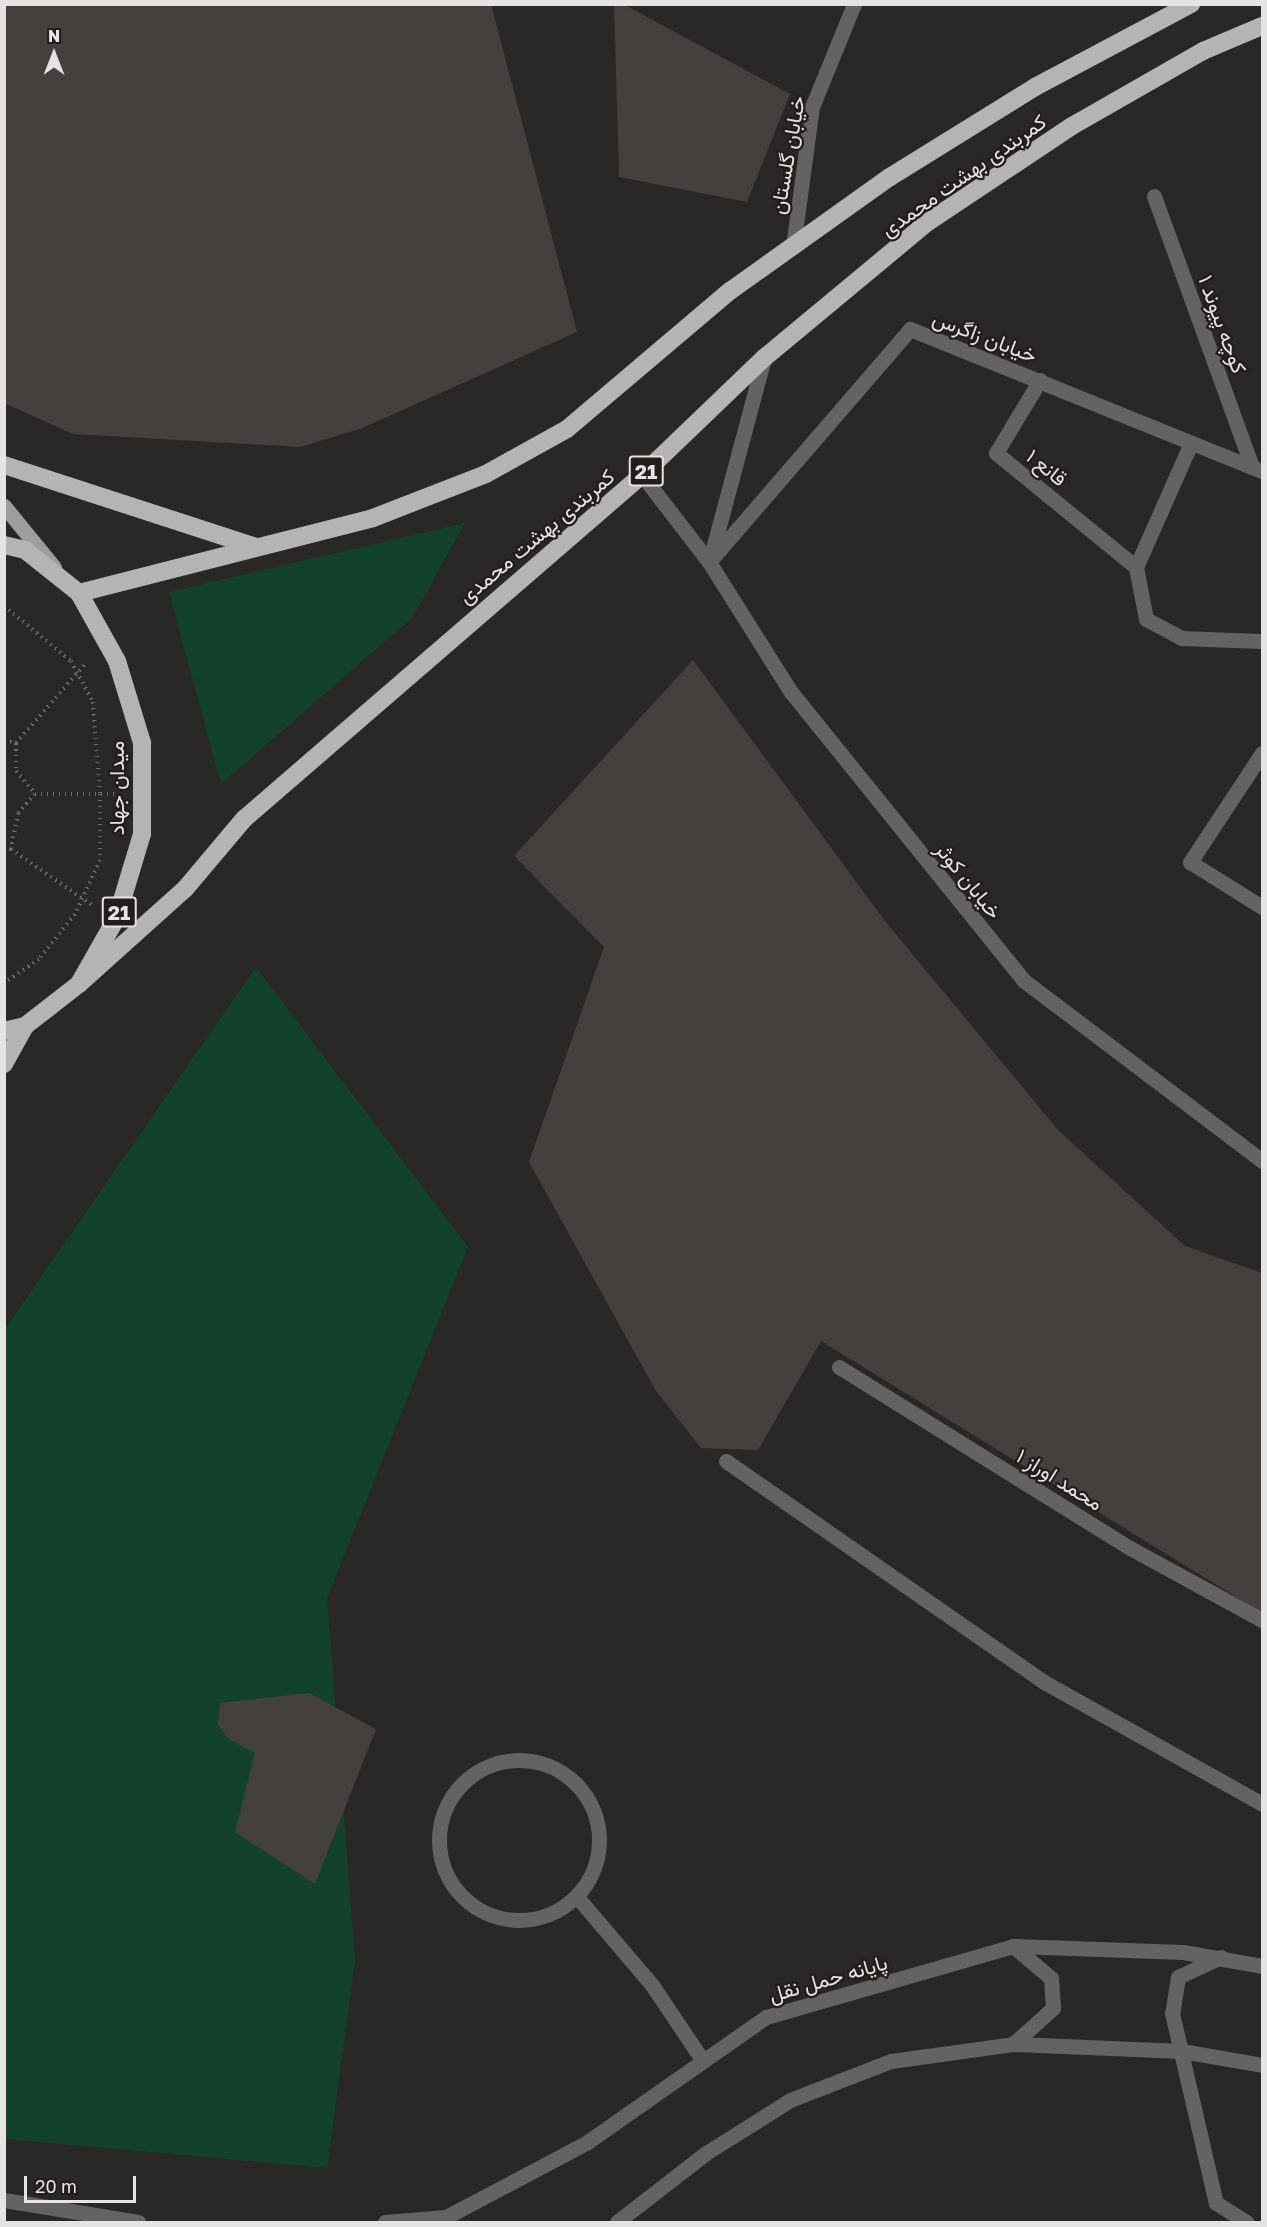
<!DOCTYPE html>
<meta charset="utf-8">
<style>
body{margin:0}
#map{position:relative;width:1267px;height:2227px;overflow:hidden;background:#2a2826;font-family:"Golos Text",Vazirmatn,sans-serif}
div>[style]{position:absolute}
.green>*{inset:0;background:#13422c}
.building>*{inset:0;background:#43403e}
.path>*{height:4px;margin-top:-2px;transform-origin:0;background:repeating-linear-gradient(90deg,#6e6c6a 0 1.5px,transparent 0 6px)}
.minor>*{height:15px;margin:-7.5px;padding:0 7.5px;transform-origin:7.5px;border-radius:7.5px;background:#646263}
.minor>.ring{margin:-7.5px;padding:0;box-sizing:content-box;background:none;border:15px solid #646263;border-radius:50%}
.major>*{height:15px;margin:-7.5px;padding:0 7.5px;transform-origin:7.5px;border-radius:7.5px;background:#9f9c9e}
.highway>*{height:18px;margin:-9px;padding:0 9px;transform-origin:9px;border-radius:9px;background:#b6b3b5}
span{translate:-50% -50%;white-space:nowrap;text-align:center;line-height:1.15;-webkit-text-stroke:4.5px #211e1c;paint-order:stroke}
.shield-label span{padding:2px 4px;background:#211e1c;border:2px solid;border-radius:4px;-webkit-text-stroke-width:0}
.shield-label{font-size:20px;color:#e6e4e3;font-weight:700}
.street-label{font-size:21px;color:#e6e4e3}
.frame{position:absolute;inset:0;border:6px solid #e6e4e3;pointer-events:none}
.north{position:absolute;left:24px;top:24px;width:60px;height:60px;-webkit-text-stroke:4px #211e1c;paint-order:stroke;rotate:0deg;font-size:16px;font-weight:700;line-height:24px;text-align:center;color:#e6e4e3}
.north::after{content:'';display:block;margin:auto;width:21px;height:27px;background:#e6e4e3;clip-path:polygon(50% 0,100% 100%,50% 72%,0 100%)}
.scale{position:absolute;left:24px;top:2176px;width:112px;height:27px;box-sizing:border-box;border:3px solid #e6e4e3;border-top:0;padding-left:8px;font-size:18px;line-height:21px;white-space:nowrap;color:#e6e4e3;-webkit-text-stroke:4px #211e1c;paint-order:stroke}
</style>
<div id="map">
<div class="green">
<div style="clip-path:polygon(465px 523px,412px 618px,221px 784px,169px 592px)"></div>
<div style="clip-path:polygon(256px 967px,468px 1247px,327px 1598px,355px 1961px,327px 2168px,5px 2139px,5px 1329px)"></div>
</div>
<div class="building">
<div style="clip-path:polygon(4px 4px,491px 4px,577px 332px,360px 429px,300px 447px,73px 434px,4px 403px)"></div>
<div style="clip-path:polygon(614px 4px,623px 4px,790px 94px,747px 202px,619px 177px)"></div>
<div style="clip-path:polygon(693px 660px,885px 921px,1058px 1130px,1185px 1246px,1262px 1273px,1262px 1613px,821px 1341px,758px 1450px,701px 1448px,656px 1391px,529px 1162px,604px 947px,514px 856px)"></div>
<div style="clip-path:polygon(309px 1693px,376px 1729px,315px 1884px,235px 1832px,255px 1753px,227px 1738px,218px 1724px,220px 1703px)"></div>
</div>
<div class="path">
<div style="left:4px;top:606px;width:87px;rotate:39.4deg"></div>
<div style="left:71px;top:661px;width:47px;rotate:61.8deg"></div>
<div style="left:93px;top:702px;width:92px;rotate:85.6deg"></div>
<div style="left:100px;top:794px;width:66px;rotate:90deg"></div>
<div style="left:100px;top:860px;width:60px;rotate:114.8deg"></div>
<div style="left:75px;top:914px;width:58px;rotate:128.7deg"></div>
<div style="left:39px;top:959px;width:42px;rotate:145.6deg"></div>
<div style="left:4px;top:741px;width:12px;rotate:9deg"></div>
<div style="left:16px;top:743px;width:28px;rotate:90deg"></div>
<div style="left:16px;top:771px;width:30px;rotate:50deg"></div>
<div style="left:35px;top:794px;width:25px;rotate:132deg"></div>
<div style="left:18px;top:813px;width:37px;rotate:101deg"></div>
<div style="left:11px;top:849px;width:7px;rotate:-172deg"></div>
<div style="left:16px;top:743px;width:108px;rotate:-48.8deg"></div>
<div style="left:35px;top:794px;width:79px"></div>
<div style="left:11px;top:849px;width:98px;rotate:34.7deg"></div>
</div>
<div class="minor">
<div style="left:1154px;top:196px;width:288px;rotate:70.1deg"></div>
<div style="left:793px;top:247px;width:141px;rotate:-82.3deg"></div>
<div style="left:812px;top:107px;width:111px;rotate:-67.8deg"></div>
<div style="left:1040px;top:380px;width:85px;rotate:121.1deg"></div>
<div style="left:996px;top:453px;width:181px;rotate:39.2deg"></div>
<div style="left:1191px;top:443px;width:136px;rotate:113.9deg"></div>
<div style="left:1136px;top:567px;width:53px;rotate:79.1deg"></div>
<div style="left:1146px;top:619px;width:40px;rotate:28deg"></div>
<div style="left:1181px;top:638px;width:79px;rotate:2.2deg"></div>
<div style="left:642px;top:475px;width:110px;rotate:52.4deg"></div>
<div style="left:709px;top:562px;width:154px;rotate:57.8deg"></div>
<div style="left:791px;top:692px;width:370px;rotate:51.1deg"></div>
<div style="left:1023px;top:980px;width:300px;rotate:37.1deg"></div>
<div style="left:711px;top:556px;width:205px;rotate:-75deg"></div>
<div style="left:709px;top:562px;width:308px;rotate:-49.2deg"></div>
<div style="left:910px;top:329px;width:380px;rotate:22deg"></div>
<div style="left:1262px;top:753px;width:131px;rotate:123.4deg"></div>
<div style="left:1190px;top:862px;width:85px;rotate:32deg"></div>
<div style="left:839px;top:1367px;width:343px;rotate:31.9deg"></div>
<div style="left:1130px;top:1548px;width:150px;rotate:28.6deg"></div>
<div style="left:726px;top:1461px;width:387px;rotate:34.8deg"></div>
<div style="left:1044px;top:1682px;width:250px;rotate:29.2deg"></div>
<div class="ring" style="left:439px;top:1760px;width:145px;height:145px"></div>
<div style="left:578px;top:1898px;width:114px;rotate:49.6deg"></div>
<div style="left:652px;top:1985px;width:88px;rotate:56.1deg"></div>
<div style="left:1013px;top:1946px;width:50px;rotate:40.1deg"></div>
<div style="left:1051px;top:1978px;width:30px;rotate:86deg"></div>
<div style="left:1053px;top:2008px;width:54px;rotate:138deg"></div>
<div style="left:1221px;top:1957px;width:47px;rotate:155.1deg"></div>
<div style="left:1178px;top:1977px;width:36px;rotate:99deg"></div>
<div style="left:1172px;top:2013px;width:195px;rotate:77deg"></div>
<div style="left:1216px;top:2203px;width:36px;rotate:32deg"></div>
<div style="left:4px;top:2200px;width:136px;rotate:9.3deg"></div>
<div style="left:385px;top:2222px;width:61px;rotate:-4.7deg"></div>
<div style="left:446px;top:2217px;width:158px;rotate:-27.9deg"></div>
<div style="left:586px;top:2143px;width:220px;rotate:-35deg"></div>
<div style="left:766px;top:2017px;width:257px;rotate:-16deg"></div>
<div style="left:1013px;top:1946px;width:170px;rotate:2deg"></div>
<div style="left:1183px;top:1952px;width:80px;rotate:10deg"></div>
<div style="left:617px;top:2222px;width:113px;rotate:-37.8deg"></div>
<div style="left:706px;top:2153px;width:99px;rotate:-32.2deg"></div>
<div style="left:790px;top:2100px;width:108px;rotate:-21.1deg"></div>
<div style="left:891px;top:2061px;width:123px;rotate:-7.9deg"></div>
<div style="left:1013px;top:2044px;width:169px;rotate:2.4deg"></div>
<div style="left:1182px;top:2051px;width:81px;rotate:9.9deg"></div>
</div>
<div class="major">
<div style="left:4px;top:506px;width:79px;rotate:50.7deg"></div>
</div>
<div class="highway">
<div style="left:4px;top:465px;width:265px;rotate:18deg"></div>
<div style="left:4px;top:545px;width:22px;rotate:13deg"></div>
<div style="left:25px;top:550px;width:69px;rotate:38.5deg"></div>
<div style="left:79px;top:593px;width:78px;rotate:60.8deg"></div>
<div style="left:117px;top:661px;width:86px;rotate:73deg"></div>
<div style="left:142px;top:743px;width:91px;rotate:90deg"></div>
<div style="left:142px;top:834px;width:87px;rotate:106.8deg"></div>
<div style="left:117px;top:917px;width:77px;rotate:119.6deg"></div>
<div style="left:79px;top:984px;width:68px;rotate:142.1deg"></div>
<div style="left:25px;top:1026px;width:22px;rotate:167deg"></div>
<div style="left:79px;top:593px;width:303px;rotate:-14.3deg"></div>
<div style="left:373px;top:518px;width:121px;rotate:-21.3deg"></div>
<div style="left:486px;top:474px;width:93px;rotate:-29.1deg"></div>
<div style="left:567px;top:429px;width:214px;rotate:-40.3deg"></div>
<div style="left:730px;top:291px;width:196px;rotate:-35.5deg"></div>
<div style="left:890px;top:177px;width:171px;rotate:-31.8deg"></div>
<div style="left:1035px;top:87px;width:177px;rotate:-28deg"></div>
<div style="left:79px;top:984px;width:142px;rotate:-41.9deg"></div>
<div style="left:185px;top:889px;width:92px;rotate:-49.9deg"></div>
<div style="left:244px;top:819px;width:526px;rotate:-40.84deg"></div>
<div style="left:642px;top:475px;width:169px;rotate:-43.8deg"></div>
<div style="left:764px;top:358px;width:213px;rotate:-39.7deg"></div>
<div style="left:928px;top:222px;width:173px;rotate:-33.7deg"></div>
<div style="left:1072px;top:126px;width:151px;rotate:-29.8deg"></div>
<div style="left:1203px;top:51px;width:64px;rotate:-23deg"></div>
<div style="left:4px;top:1064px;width:43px;rotate:-61.1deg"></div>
</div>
<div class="shield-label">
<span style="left:646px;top:471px">21</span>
<span style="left:119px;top:912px">21</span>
</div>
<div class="street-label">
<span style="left:787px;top:155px;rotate:-80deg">خیابان گلستان</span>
<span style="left:963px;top:175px;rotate:-35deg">کمربندی بهشت محمدی</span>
<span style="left:1223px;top:324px;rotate:70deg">کوچه پیوند ۱</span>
<span style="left:985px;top:336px;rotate:21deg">خیابان زاگرس</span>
<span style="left:1047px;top:467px;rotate:39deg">قانع ۱</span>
<span style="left:536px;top:536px;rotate:-40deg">کمربندی بهشت محمدی</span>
<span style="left:116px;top:788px;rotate:-90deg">میدان جهاد</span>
<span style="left:969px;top:880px;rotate:51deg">خیابان کوثر</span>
<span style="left:1060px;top:1479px;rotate:32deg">محمد اوراز ۱</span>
<span style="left:828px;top:1978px;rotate:-16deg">پایانه حمل نقل</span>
</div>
<div class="frame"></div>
<div class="north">N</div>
<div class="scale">20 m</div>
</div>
